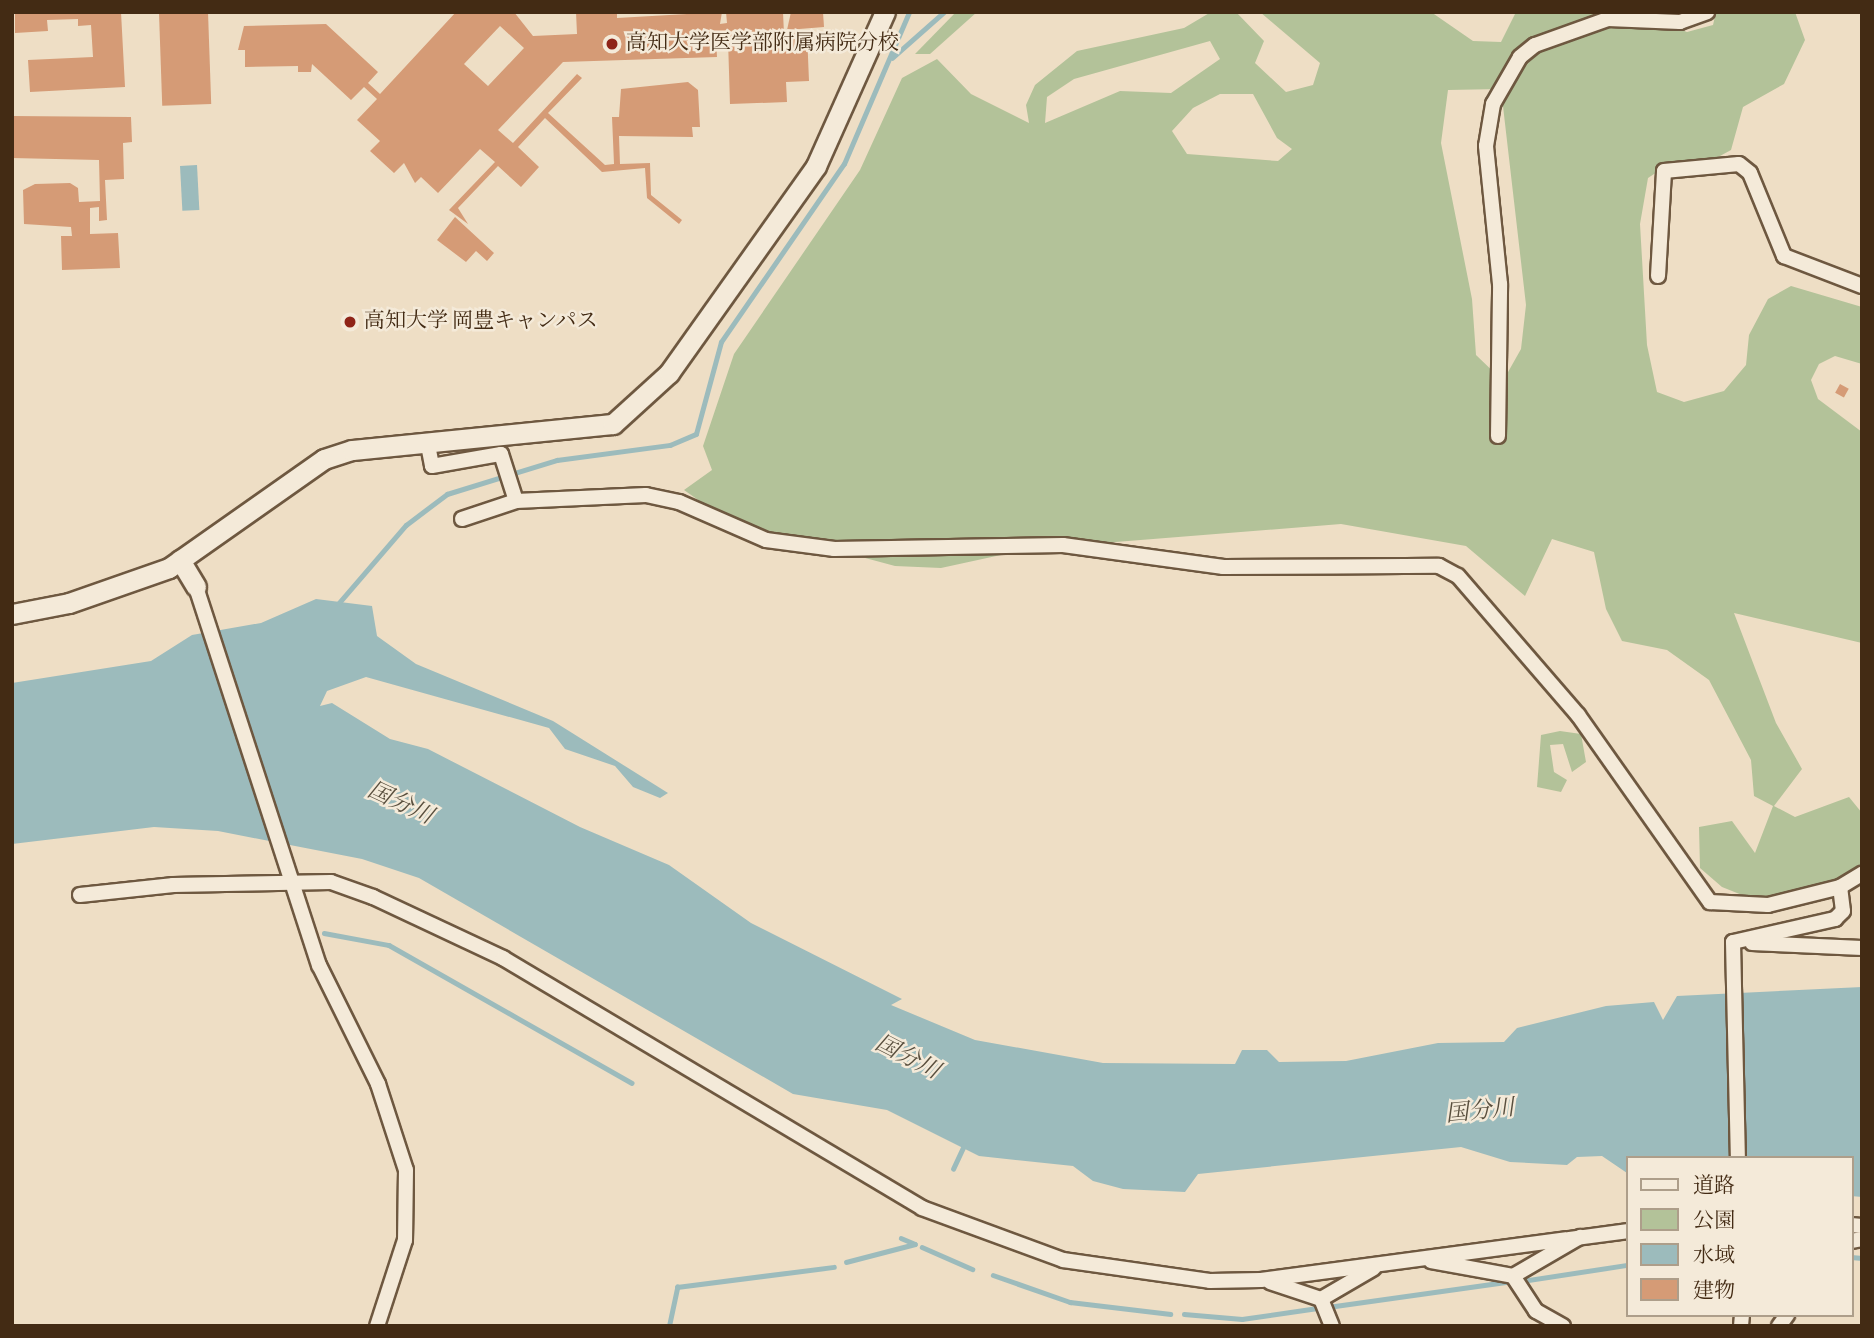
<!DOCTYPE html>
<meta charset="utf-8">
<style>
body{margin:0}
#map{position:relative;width:1874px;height:1338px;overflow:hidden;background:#eedec5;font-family:Vollkorn,"Noto Serif JP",serif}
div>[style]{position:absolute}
.green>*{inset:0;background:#b3c299}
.water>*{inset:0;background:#9cbbbc;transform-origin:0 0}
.stream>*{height:4.5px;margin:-2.25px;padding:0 2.25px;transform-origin:2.25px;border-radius:2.25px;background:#9cbbbc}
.building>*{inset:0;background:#d59b76;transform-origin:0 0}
.roads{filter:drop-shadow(2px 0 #6e5840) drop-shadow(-2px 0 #6e5840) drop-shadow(0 2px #6e5840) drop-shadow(0 -2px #6e5840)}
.street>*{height:14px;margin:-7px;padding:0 7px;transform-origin:7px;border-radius:7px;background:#f4ead9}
.secondary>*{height:19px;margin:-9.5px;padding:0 9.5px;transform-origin:9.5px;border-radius:9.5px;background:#f4ead9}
.dots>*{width:19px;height:19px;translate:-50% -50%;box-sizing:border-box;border:4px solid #f4ead9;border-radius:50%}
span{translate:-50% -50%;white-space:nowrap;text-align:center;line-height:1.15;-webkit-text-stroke:5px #f4ead9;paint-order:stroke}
.poi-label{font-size:21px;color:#432b14}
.left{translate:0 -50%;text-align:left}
.water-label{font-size:23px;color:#594f3e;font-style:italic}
.frame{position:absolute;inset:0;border:14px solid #432b14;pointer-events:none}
.legend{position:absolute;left:1626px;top:1156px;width:228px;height:161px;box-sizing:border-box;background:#f4ead9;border:2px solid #ad9e8a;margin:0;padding:9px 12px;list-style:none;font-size:21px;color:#432b14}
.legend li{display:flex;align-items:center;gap:14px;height:35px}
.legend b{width:35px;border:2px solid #ad9e8a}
</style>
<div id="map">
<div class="green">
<div style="clip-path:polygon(956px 12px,977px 12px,930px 54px,915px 54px)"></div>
<div style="clip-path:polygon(evenodd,1211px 12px,1236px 12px,1264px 41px,1255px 63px,1286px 92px,1313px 85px,1320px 63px,1260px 12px,1431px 12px,1473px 41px,1501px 42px,1516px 12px,1633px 12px,1687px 32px,1713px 25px,1716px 12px,1795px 12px,1805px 40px,1784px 84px,1743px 107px,1731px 150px,1707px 163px,1669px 164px,1648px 178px,1640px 224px,1647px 345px,1657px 392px,1684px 402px,1724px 391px,1746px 365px,1749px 335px,1768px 299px,1791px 286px,1862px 307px,1862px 364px,1835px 356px,1819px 364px,1811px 380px,1818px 399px,1862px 432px,1862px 643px,1734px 613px,1776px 723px,1802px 769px,1774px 806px,1795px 817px,1849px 797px,1862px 813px,1862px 878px,1762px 903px,1722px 887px,1700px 868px,1699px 827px,1732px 821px,1755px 853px,1773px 806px,1754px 796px,1751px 760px,1709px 680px,1667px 650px,1622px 641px,1606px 609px,1594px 552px,1552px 539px,1525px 596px,1466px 546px,1341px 524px,1028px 549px,941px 568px,895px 566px,728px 521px,684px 490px,712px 470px,703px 446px,734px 354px,860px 170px,902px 78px,937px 59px,971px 94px,1029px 123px,1026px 105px,1035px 85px,1077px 51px,1184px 28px,1211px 12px,1210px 41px,1220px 59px,1171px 93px,1120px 91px,1045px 123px,1047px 97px,1074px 79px,1210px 41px,1211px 12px,1501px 89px,1526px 305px,1521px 349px,1503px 381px,1476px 355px,1472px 299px,1441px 143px,1448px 90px,1501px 89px,1211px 12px,1220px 94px,1253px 94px,1277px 138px,1292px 149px,1278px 161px,1187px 154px,1172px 131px,1193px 108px,1220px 94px)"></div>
<div style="clip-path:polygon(1560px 731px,1581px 734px,1586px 762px,1572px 772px,1563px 744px,1550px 745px,1554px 772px,1567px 780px,1561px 792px,1537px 787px,1541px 735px)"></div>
</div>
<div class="water">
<div style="left:197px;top:165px;width:45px;height:17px;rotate:87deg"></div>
<div style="clip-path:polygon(316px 599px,372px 606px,377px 636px,416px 664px,553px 721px,668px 793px,660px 798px,633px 787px,615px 766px,565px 749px,549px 728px,366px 677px,327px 691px,320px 706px,332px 703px,390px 739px,428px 749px,580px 827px,669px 865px,751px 923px,902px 999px,891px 1005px,975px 1040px,1103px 1063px,1235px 1064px,1242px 1050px,1267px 1050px,1279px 1062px,1346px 1061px,1438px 1043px,1504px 1042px,1517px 1028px,1606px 1006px,1654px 1002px,1663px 1020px,1677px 996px,1862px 987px,1862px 1197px,1851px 1196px,1851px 1158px,1627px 1158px,1627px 1173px,1602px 1156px,1577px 1157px,1567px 1165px,1510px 1162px,1461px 1147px,1198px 1174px,1185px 1192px,1123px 1189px,1093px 1181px,1073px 1166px,979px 1156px,887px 1110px,793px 1094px,419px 878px,362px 859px,218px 831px,154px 827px,12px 844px,12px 683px,151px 661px,192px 635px,261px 623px)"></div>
</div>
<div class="stream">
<div style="left:892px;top:58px;width:69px;rotate:-41.5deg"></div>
<div style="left:338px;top:604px;width:104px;rotate:-49.3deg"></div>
<div style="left:406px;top:525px;width:51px;rotate:-37.1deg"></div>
<div style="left:447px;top:494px;width:115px;rotate:-17.2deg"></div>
<div style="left:557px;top:460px;width:114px;rotate:-7.6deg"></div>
<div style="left:670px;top:445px;width:28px;rotate:-23deg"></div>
<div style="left:696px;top:434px;width:95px;rotate:-74.8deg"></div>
<div style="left:721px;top:342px;width:216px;rotate:-55.4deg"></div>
<div style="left:844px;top:164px;width:165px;rotate:-66.8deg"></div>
<div style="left:324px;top:933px;width:66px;rotate:10.5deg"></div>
<div style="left:389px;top:945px;width:279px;rotate:29.6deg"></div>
<div style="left:953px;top:1169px;width:26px;rotate:-65deg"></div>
<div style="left:901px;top:1238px;width:15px;rotate:23deg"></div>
<div style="left:922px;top:1247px;width:55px;rotate:23.7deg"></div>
<div style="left:1851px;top:1257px;width:11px;rotate:5deg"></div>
<div style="left:846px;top:1262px;width:71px;rotate:-14.6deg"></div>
<div style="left:993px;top:1275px;width:82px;rotate:19.3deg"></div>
<div style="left:1070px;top:1302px;width:101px;rotate:6.8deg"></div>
<div style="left:1522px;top:1281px;width:106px;rotate:-8.7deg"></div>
<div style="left:1328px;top:1307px;width:179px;rotate:-8deg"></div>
<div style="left:1184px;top:1314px;width:58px;rotate:4.9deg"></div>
<div style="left:1242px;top:1319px;width:76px;rotate:-8.3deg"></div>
<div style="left:669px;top:1326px;width:40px;rotate:-78deg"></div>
<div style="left:677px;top:1287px;width:158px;rotate:-7.3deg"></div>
</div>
<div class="building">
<div style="clip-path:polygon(121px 12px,125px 87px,30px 92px,28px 60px,93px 57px,91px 25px,78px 26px,78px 19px,47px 20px,48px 31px,15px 33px,15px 12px)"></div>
<div style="left:208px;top:12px;width:92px;height:49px;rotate:88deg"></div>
<div style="clip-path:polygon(evenodd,456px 12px,514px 12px,533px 36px,577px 34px,576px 12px,617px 12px,617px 18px,722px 12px,720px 24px,727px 23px,726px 12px,783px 12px,784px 34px,807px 33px,809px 81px,786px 82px,787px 102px,730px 104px,728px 40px,716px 40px,717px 57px,563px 62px,498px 130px,513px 143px,577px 74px,582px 78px,548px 113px,605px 165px,614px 164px,612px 117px,619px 117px,621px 89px,688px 82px,698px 90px,700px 127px,692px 127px,693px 137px,619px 136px,620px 164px,650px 163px,651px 195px,682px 220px,679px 224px,647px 198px,645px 168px,602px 172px,545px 118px,518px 147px,539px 167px,521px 187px,498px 166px,458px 208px,468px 224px,449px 210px,495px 162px,480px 149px,438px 193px,421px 177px,415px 183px,404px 163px,394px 173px,370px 151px,380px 141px,357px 120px,377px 99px,364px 87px,351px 100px,312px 64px,311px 72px,298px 72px,298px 66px,245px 67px,245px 50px,238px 50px,244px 26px,326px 24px,378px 72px,368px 83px,380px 94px,456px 12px,500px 26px,524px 48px,488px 86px,464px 64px,500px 26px)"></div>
<div style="clip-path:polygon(791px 12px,823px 12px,824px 27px,787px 30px)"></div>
<div style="clip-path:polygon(12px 116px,131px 117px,132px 142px,123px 143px,124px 179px,105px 180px,107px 220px,99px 221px,99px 207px,90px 208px,90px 234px,118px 233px,120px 268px,62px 270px,61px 236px,72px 236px,71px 227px,24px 224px,23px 190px,35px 184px,70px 183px,78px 188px,79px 202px,100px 201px,99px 160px,12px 158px)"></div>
<div style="clip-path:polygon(455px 217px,494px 253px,487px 261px,476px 251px,466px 262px,437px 240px)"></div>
<div style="left:1840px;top:384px;width:10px;height:10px;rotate:29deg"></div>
</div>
<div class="roads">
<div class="street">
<div style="left:1658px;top:276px;width:105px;rotate:-86.7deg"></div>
<div style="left:1664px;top:171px;width:75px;rotate:-5.3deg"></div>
<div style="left:1739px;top:164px;width:14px;rotate:39deg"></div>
<div style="left:1750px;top:173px;width:90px;rotate:67.7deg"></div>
<div style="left:1784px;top:256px;width:84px;rotate:21deg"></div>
<div style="left:1498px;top:436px;width:152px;rotate:-89.2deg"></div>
<div style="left:1500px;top:284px;width:139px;rotate:-95.8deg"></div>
<div style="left:1486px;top:146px;width:43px;rotate:-80.5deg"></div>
<div style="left:1493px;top:104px;width:54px;rotate:-60.1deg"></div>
<div style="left:1520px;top:57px;width:19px;rotate:-39deg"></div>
<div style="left:1535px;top:45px;width:77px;rotate:-19.6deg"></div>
<div style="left:1608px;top:19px;width:72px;rotate:2.4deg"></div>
<div style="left:1680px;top:22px;width:29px;rotate:-20deg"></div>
<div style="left:428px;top:445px;width:21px;rotate:79deg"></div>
<div style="left:432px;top:466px;width:70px;rotate:-9.9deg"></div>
<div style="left:501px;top:454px;width:49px;rotate:72.3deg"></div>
<div style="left:516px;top:501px;width:130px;rotate:-2.6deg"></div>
<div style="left:646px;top:495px;width:34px;rotate:12deg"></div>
<div style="left:679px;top:502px;width:95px;rotate:23.6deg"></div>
<div style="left:766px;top:540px;width:69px;rotate:7.5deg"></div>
<div style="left:834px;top:549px;width:229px;rotate:-1deg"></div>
<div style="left:1063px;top:545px;width:162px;rotate:7.8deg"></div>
<div style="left:1223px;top:567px;width:216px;rotate:-0.3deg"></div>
<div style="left:1439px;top:566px;width:21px;rotate:28deg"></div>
<div style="left:1458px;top:576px;width:184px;rotate:49.2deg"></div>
<div style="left:1578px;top:715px;width:229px;rotate:54.8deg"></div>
<div style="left:1710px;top:902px;width:58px;rotate:3deg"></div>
<div style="left:1768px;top:905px;width:74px;rotate:-14deg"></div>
<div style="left:1840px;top:887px;width:26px;rotate:-31deg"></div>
<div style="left:462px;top:519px;width:57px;rotate:-18.4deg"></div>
<div style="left:196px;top:587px;width:398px;rotate:72deg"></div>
<div style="left:319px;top:965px;width:133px;rotate:63.6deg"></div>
<div style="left:378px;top:1084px;width:90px;rotate:72deg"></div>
<div style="left:406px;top:1170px;width:70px;rotate:90.8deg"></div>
<div style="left:405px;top:1240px;width:90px;rotate:108deg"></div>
<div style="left:80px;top:895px;width:94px;rotate:-6.1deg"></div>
<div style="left:173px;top:885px;width:158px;rotate:-1.1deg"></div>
<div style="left:331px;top:882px;width:45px;rotate:19.7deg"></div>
<div style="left:373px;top:897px;width:144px;rotate:25.1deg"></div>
<div style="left:503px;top:958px;width:488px;rotate:30.8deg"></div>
<div style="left:922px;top:1208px;width:150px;rotate:20.2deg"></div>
<div style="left:1063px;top:1260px;width:148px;rotate:8.1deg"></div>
<div style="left:1210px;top:1281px;width:51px;rotate:-1.1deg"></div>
<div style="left:1261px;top:1280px;width:369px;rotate:-7.6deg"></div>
<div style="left:1733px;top:942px;width:216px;rotate:88.7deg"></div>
<div style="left:1733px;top:942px;width:105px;rotate:-12.7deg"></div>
<div style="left:1835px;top:919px;width:11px;rotate:-45deg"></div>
<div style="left:1843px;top:911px;width:24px;rotate:-97deg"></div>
<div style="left:1752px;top:943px;width:110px;rotate:2.6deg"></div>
<div style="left:1851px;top:1225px;width:11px;rotate:5deg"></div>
<div style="left:1851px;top:1241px;width:11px;rotate:-10deg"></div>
<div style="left:1431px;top:1261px;width:83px;rotate:10.4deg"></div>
<div style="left:1270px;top:1282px;width:54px;rotate:18.4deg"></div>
<div style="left:1321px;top:1299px;width:29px;rotate:68deg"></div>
<div style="left:1321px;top:1299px;width:61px;rotate:-30.3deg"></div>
<div style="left:1563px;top:1326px;width:31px;rotate:-151deg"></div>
<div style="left:1536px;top:1311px;width:42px;rotate:-123.3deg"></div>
<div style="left:1513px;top:1276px;width:78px;rotate:-30.2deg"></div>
<div style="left:1741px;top:1326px;width:11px;rotate:-85deg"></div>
<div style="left:1779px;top:1326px;width:14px;rotate:-54deg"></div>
</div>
<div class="secondary">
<div style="left:180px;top:560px;width:31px;rotate:59deg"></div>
<div style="left:12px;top:614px;width:58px;rotate:-10.9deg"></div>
<div style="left:69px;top:603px;width:106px;rotate:-19.3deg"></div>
<div style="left:169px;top:568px;width:189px;rotate:-35.1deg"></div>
<div style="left:324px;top:459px;width:29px;rotate:-18deg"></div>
<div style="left:352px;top:450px;width:262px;rotate:-5.7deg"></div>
<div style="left:613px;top:424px;width:76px;rotate:-42.3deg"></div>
<div style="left:669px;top:373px;width:254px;rotate:-54.6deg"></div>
<div style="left:816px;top:166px;width:169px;rotate:-65.9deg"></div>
</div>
</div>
<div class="dots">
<div style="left:612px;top:44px;background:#8f2418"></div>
<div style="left:350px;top:322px;background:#8f2418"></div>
</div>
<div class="poi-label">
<span class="left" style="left:626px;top:44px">高知大学医学部附属病院分校</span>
<span class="left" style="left:364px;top:322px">高知大学 岡豊キャンパス</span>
</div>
<div class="water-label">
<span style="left:400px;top:804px;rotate:25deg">国分川</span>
<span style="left:907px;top:1058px;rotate:27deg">国分川</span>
<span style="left:1480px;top:1112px;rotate:-6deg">国分川</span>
</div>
<div class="frame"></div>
<ul class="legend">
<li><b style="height:9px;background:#f4ead9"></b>道路</li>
<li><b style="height:19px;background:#b3c299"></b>公園</li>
<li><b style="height:19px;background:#9cbbbc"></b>水域</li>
<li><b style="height:19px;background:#d59b76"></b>建物</li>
</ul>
</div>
